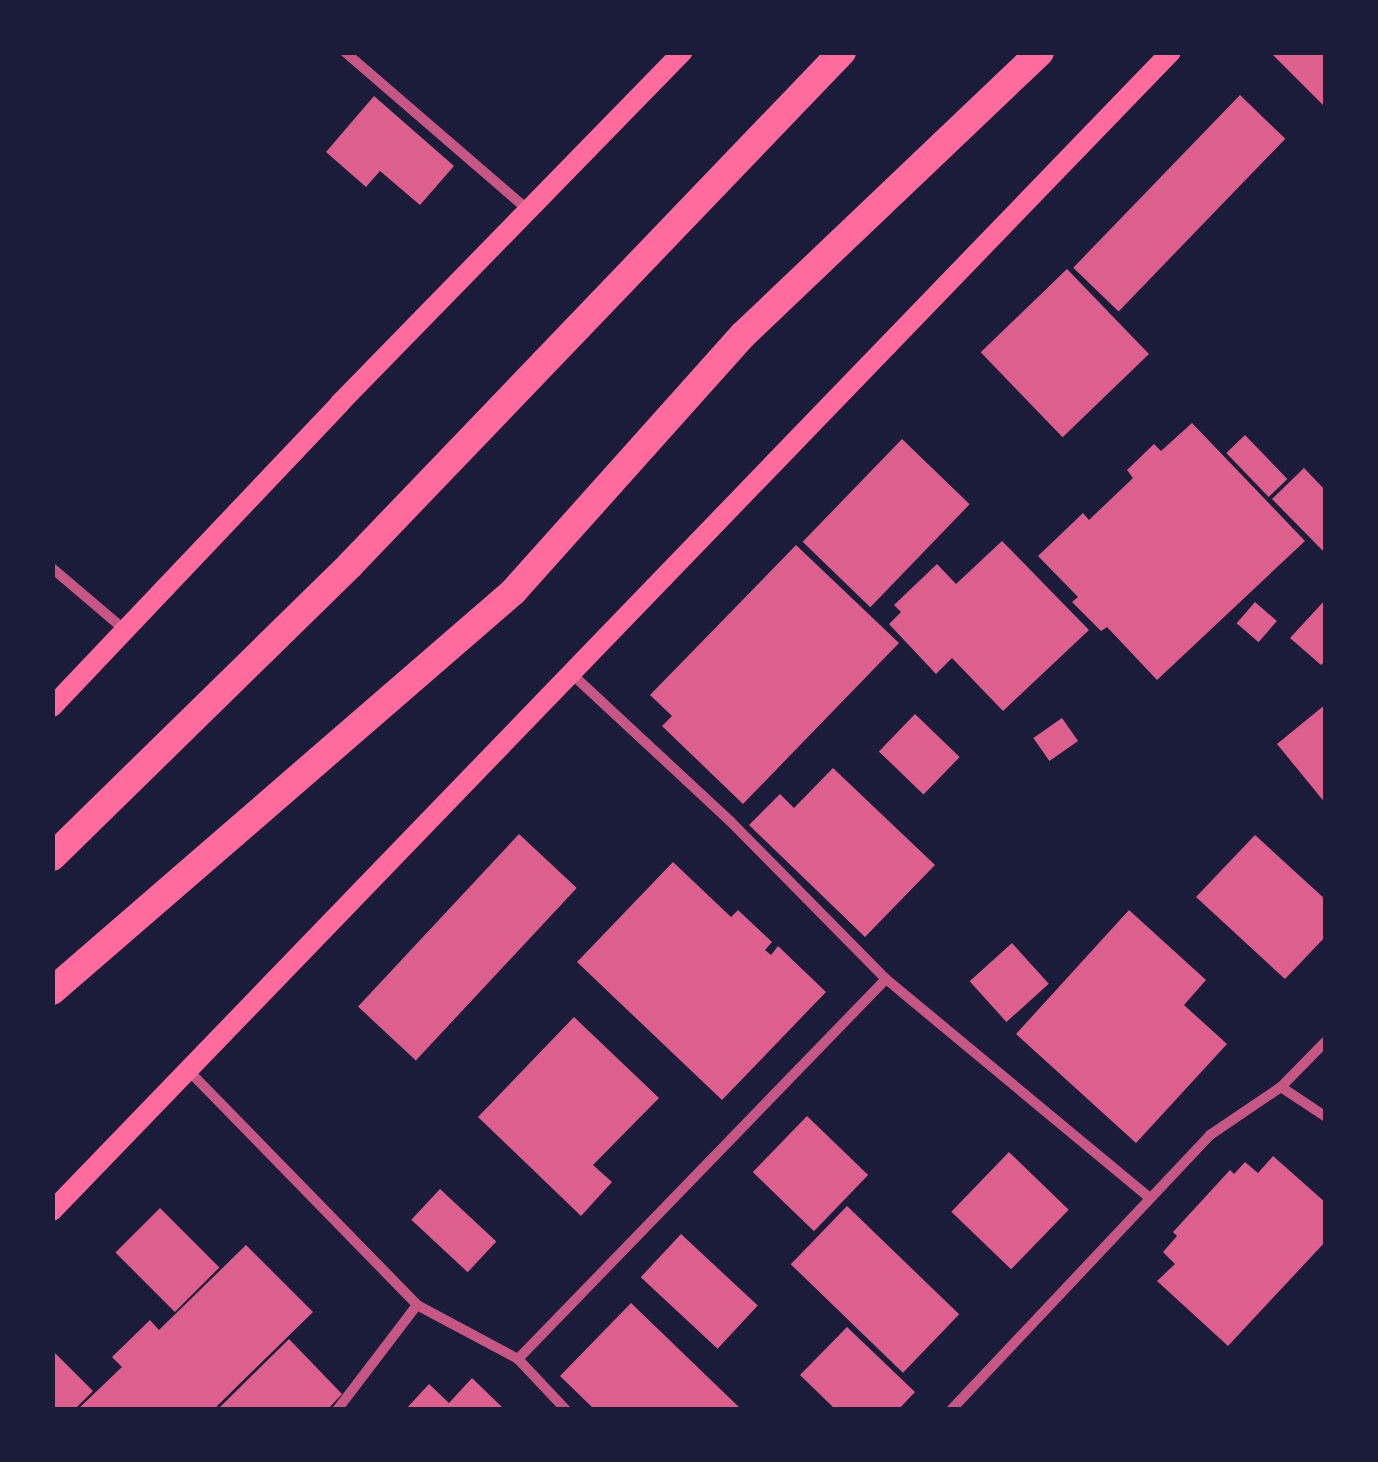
<!DOCTYPE html>
<style>
body{margin:0}
#map{position:relative;width:1378px;height:1462px;overflow:hidden;background:#1b1b3a;font-family:Helvetica,sans-serif}
div>[style]{position:absolute}
.building>*{inset:0;background:#dd5f8e;transform-origin:0 0}
.minor>*{height:10px;margin:-5px;padding:0 5px;transform-origin:5px;border-radius:5px;background:#c65784}
.secondary>*{height:20px;margin:-10px;padding:0 10px;transform-origin:10px;border-radius:10px;background:#ff6b9d}
.trunk>*{height:28px;margin:-14px;padding:0 14px;transform-origin:14px;border-radius:14px;background:#ff6b9d}
span{translate:-50% -50%;white-space:nowrap;text-align:center;line-height:1.15;-webkit-text-stroke:8px #1b1b3a;paint-order:stroke}
.frame{position:absolute;inset:0;border:55px solid #1b1b3a;pointer-events:none}
</style>
<div id="map">
<div class="building">
<div style="clip-path:polygon(1276px 52px,1326px 52px,1326px 108px,1273px 55px)"></div>
<div style="left:1240px;top:95px;width:63px;height:240px;rotate:44deg"></div>
<div style="clip-path:polygon(374px 96px,454px 166px,420px 205px,380px 171px,366px 187px,326px 152px)"></div>
<div style="left:1067px;top:269px;width:118px;height:120px;rotate:46deg"></div>
<div style="clip-path:polygon(1192px 423px,1305px 541px,1157px 680px,1107px 627px,1101px 631px,1072px 602px,1078px 597px,1038px 556px,1083px 513px,1089px 520px,1133px 478px,1127px 470px,1154px 444px,1161px 451px)"></div>
<div style="left:1245px;top:435px;width:61px;height:26px;rotate:46deg"></div>
<div style="left:902px;top:439px;width:94px;height:143px;rotate:44deg"></div>
<div style="clip-path:polygon(1304px 468px,1326px 491px,1326px 554px,1272px 499px)"></div>
<div style="clip-path:polygon(1002px 541px,1089px 630px,1003px 711px,952px 658px,936px 674px,889px 624px,901px 612px,894px 605px,937px 564px,956px 584px)"></div>
<div style="clip-path:polygon(796px 545px,899px 643px,743px 804px,662px 726px,672px 716px,650px 695px)"></div>
<div style="clip-path:polygon(1326px 599px,1326px 660px,1321px 665px,1290px 638px)"></div>
<div style="left:1255px;top:602px;width:29px;height:28px;rotate:41deg"></div>
<div style="clip-path:polygon(1326px 704px,1326px 804px,1277px 744px)"></div>
<div style="left:915px;top:714px;width:62px;height:52px;rotate:44deg"></div>
<div style="left:1062px;top:718px;width:28px;height:35px;rotate:55deg"></div>
<div style="clip-path:polygon(833px 768px,935px 865px,865px 937px,749px 825px,780px 794px,794px 808px)"></div>
<div style="left:519px;top:834px;width:79px;height:236px;rotate:43deg"></div>
<div style="clip-path:polygon(1255px 835px,1326px 900px,1326px 936px,1285px 979px,1196px 897px)"></div>
<div style="clip-path:polygon(673px 862px,731px 917px,738px 910px,772px 942px,765px 950px,771px 955px,778px 946px,826px 992px,722px 1100px,577px 962px)"></div>
<div style="clip-path:polygon(1129px 910px,1206px 980px,1184px 1005px,1227px 1044px,1136px 1143px,1016px 1034px)"></div>
<div style="left:1012px;top:943px;width:55px;height:57px;rotate:48deg"></div>
<div style="clip-path:polygon(574px 1017px,659px 1098px,593px 1165px,612px 1182px,581px 1216px,478px 1117px)"></div>
<div style="left:807px;top:1116px;width:85px;height:78px;rotate:44deg"></div>
<div style="left:1009px;top:1152px;width:83px;height:83px;rotate:44deg"></div>
<div style="clip-path:polygon(1273px 1156px,1326px 1203px,1326px 1241px,1228px 1346px,1157px 1281px,1175px 1264px,1163px 1252px,1177px 1236px,1173px 1232px,1230px 1170px,1234px 1174px,1245px 1162px,1258px 1173px)"></div>
<div style="left:440px;top:1189px;width:77px;height:42px;rotate:43deg"></div>
<div style="left:847px;top:1206px;width:156px;height:81px;rotate:44deg"></div>
<div style="left:160px;top:1208px;width:84px;height:63px;rotate:45deg"></div>
<div style="left:681px;top:1234px;width:105px;height:59px;rotate:43deg"></div>
<div style="clip-path:polygon(246px 1245px,313px 1312px,213px 1410px,77px 1410px,122px 1367px,112px 1357px,150px 1320px,159px 1330px)"></div>
<div style="clip-path:polygon(631px 1303px,742px 1410px,595px 1410px,560px 1376px)"></div>
<div style="clip-path:polygon(847px 1327px,915px 1392px,898px 1410px,836px 1410px,800px 1375px)"></div>
<div style="clip-path:polygon(289px 1339px,342px 1394px,327px 1410px,217px 1410px)"></div>
<div style="clip-path:polygon(52px 1350px,93px 1391px,74px 1410px,52px 1410px)"></div>
<div style="clip-path:polygon(472px 1378px,505px 1410px,405px 1410px,429px 1384px,449px 1403px)"></div>
</div>
<div class="minor">
<div style="left:345px;top:52px;width:242px;rotate:40.8deg"></div>
<div style="left:52px;top:568px;width:97px;rotate:40.4deg"></div>
<div style="left:574px;top:676px;width:213px;rotate:42.9deg"></div>
<div style="left:730px;top:821px;width:222px;rotate:45.4deg"></div>
<div style="left:886px;top:979px;width:342px;rotate:39.7deg"></div>
<div style="left:188px;top:1070px;width:328px;rotate:45.7deg"></div>
<div style="left:1281px;top:1087px;width:54px;rotate:33.7deg"></div>
<div style="left:518px;top:1359px;width:70px;rotate:46.7deg"></div>
<div style="left:337px;top:1410px;width:132px;rotate:-52.7deg"></div>
<div style="left:417px;top:1305px;width:115px;rotate:28.1deg"></div>
<div style="left:518px;top:1359px;width:529px;rotate:-45.92deg"></div>
<div style="left:951px;top:1410px;width:378px;rotate:-46.7deg"></div>
<div style="left:1210px;top:1135px;width:86px;rotate:-34.1deg"></div>
<div style="left:1281px;top:1087px;width:64px;rotate:-45.6deg"></div>
</div>
<div class="secondary">
<div style="left:52px;top:707px;width:419px;rotate:-46.5deg"></div>
<div style="left:340px;top:403px;width:491px;rotate:-45.7deg"></div>
<div style="left:52px;top:1211px;width:1611px;rotate:-46.01deg"></div>
</div>
<div class="trunk">
<div style="left:52px;top:857px;width:417px;rotate:-44.4deg"></div>
<div style="left:350px;top:565px;width:711px;rotate:-46.2deg"></div>
<div style="left:52px;top:991px;width:610px;rotate:-40.88deg"></div>
<div style="left:513px;top:592px;width:345px;rotate:-48.2deg"></div>
<div style="left:743px;top:335px;width:410px;rotate:-43.6deg"></div>
</div>
<div class="frame"></div>
</div>
